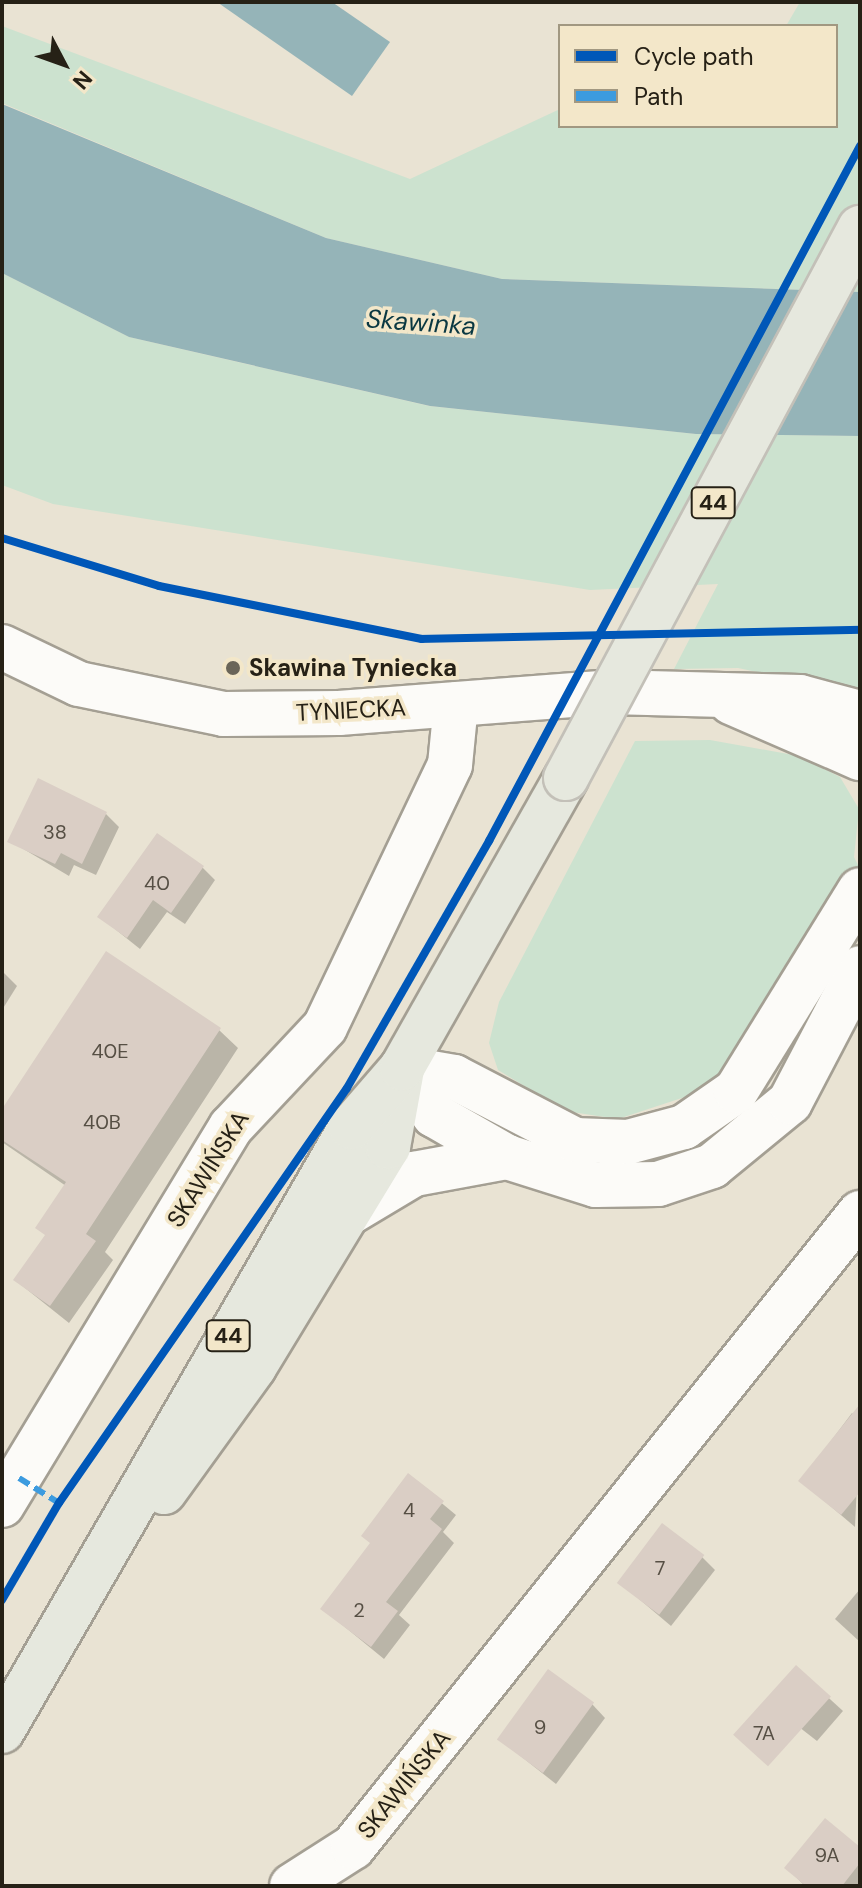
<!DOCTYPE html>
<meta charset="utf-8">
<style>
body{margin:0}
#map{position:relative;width:862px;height:1888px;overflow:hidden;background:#e9e3d3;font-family:"DM Sans",sans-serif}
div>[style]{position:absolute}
.green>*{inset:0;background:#cce2cf}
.water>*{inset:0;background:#95b4b8}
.shadow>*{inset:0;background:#0003}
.building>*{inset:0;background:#dacec5;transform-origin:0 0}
.roads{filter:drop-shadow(2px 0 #a49f93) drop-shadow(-2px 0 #a49f93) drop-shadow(0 2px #a49f93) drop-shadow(0 -2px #a49f93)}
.minor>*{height:44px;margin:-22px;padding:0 22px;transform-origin:22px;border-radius:22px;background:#fcfbf8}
.tertiary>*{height:44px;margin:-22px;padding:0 22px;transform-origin:22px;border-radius:22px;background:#fcfbf8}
.primary>*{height:44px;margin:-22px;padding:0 22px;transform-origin:22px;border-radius:22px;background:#e6e8de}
.bridges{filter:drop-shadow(2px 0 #c3c0b8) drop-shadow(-2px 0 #c3c0b8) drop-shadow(0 2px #c3c0b8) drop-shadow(0 -2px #c3c0b8)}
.primary-bridge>*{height:44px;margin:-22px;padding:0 22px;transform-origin:22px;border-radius:22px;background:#e6e8de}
.quiet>*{height:6px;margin-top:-3px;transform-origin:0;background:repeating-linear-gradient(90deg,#3c9bdf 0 12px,transparent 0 18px)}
.cycleway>*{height:8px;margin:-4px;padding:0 4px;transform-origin:4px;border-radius:4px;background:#0057b8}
.dots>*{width:22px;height:22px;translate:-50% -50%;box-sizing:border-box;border:4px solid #f3e7c9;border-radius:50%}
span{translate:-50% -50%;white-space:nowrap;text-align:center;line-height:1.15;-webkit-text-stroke:7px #f3e7c9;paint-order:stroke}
.number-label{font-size:20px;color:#564f44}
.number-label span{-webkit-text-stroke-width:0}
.shield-label span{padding:2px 6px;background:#f3e7c9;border:2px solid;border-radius:6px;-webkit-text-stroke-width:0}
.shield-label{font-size:22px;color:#262116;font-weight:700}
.poi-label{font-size:24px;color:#262116;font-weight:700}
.left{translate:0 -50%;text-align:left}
.street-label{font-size:24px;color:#262116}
.water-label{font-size:26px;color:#0a3842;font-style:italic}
.frame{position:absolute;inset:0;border:4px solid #262116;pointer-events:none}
.legend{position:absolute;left:558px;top:24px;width:280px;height:104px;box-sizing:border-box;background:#f3e7c9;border:2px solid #a19881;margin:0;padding:10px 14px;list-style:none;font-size:24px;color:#262116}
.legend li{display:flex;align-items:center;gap:16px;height:40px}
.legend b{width:40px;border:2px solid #a19881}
.north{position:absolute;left:24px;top:24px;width:80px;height:80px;-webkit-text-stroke:6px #f3e7c9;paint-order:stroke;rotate:131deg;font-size:22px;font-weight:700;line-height:32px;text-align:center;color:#262116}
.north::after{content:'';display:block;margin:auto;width:28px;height:36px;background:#262116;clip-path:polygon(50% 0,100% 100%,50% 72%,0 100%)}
</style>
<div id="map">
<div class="green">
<div style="clip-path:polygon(800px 2px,860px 2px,860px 292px,502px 279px,326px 238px,2px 103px,2px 26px,410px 179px,560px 109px,560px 126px,836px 126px,836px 26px,786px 26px)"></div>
<div style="clip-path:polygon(2px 273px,129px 337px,429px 406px,696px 434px,860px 436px,860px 694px,738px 668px,674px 669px,718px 584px,590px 590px,53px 504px,2px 485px)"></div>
<div style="clip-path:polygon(710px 740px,799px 756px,840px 777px,859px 809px,854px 857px,860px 869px,727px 1069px,700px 1092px,618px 1119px,565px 1111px,498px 1070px,489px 1043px,499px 1002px,635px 741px)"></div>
</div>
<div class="water">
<div style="clip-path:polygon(217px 2px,332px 2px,390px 42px,352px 96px)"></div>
<div style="clip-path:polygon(2px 104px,326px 238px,502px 279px,860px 292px,860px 436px,696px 434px,430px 406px,129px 337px,2px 273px)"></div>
</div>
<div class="shadow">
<div style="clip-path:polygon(106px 814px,119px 827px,96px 875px,74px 865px,69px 876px,10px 841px)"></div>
<div style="clip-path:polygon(202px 867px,215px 880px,185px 924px,167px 912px,140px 949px,100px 917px)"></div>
<div style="clip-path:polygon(2px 971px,17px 986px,2px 1010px)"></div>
<div style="clip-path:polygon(219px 1030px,238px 1048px,105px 1252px,113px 1260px,69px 1323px,15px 1280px,46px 1236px,66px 1186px,2px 1142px,2px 1113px)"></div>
<div style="clip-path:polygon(852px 1413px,860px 1420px,855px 1527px,801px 1481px)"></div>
<div style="clip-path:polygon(409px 1476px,456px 1515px,443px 1532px,454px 1543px,399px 1615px,410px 1625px,384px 1659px,323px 1609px,372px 1544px)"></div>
<div style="clip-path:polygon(702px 1557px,715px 1570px,671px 1626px,619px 1582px)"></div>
<div style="clip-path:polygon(860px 1589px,860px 1642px,835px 1619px)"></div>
<div style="clip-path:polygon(796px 1668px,843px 1711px,817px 1741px,781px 1713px)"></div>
<div style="clip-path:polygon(592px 1704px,605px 1718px,556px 1784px,499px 1739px)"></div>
<div style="clip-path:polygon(860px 1849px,860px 1886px,805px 1886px,787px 1868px)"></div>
</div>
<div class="building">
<div style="clip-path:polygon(38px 778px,107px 812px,82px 864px,61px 853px,55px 864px,7px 842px)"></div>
<div style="clip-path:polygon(157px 833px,204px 866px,171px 913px,153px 900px,127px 938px,97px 917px)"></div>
<div style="clip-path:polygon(106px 951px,221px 1028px,86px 1234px,96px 1241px,50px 1306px,13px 1280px,45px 1235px,35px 1228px,66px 1182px,2px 1140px,2px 1109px)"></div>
<div style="clip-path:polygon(860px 1404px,860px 1492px,841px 1515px,798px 1481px)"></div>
<div style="clip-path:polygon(408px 1473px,444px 1501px,430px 1519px,442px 1529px,386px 1602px,398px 1611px,371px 1647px,320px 1609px,370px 1543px,361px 1536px)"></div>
<div style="left:662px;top:1523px;width:53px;height:75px;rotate:37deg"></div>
<div style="left:796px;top:1665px;width:47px;height:94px;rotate:42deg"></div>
<div style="left:548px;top:1669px;width:57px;height:87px;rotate:36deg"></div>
<div style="clip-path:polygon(825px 1818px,860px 1847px,860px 1863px,842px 1886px,806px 1886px,784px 1868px)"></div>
</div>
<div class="roads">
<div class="minor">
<div style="left:2px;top:1505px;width:442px;rotate:-58.8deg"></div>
<div style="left:231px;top:1127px;width:137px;rotate:-46.8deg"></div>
<div style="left:325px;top:1027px;width:290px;rotate:-64.5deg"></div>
<div style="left:450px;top:765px;width:61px;rotate:-84.4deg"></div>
<div style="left:292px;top:1886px;width:72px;rotate:-32.6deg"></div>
<div style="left:353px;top:1847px;width:812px;rotate:-51.35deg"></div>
</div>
<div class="tertiary">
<div style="left:2px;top:647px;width:85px;rotate:25.7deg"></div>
<div style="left:79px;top:684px;width:148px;rotate:11.7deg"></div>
<div style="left:224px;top:714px;width:115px;rotate:-0.5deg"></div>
<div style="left:339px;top:713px;width:272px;rotate:-4.4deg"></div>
<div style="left:610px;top:692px;width:190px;rotate:1.5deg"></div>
<div style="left:800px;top:697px;width:62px;rotate:14.9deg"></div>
<div style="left:731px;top:702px;width:141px;rotate:23.5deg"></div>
<div style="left:402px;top:1068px;width:57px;rotate:55.8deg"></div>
<div style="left:434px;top:1115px;width:84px;rotate:29.9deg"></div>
<div style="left:507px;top:1157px;width:93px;rotate:17.5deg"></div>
<div style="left:596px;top:1185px;width:62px;rotate:-0.9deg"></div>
<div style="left:658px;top:1184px;width:57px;rotate:-18.4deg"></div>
<div style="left:712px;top:1166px;width:101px;rotate:-39.4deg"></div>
<div style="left:790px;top:1102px;width:151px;rotate:-62.4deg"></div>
<div style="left:402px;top:1068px;width:53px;rotate:9.8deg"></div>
<div style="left:454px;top:1077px;width:136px;rotate:27.5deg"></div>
<div style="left:575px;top:1140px;width:53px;rotate:2.2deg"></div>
<div style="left:628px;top:1142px;width:58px;rotate:-15deg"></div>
<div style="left:684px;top:1127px;width:63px;rotate:-34.7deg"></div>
<div style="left:736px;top:1091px;width:236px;rotate:-58.3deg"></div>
<div style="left:349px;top:1213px;width:76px;rotate:-31deg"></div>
<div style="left:414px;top:1174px;width:95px;rotate:-10.4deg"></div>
</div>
<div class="primary">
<div style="left:164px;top:1492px;width:154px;rotate:-54.2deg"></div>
<div style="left:254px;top:1367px;width:258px;rotate:-58.7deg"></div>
<div style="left:388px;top:1147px;width:79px;rotate:-79.8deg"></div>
<div style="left:2px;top:1731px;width:698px;rotate:-59.98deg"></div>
<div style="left:351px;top:1127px;width:78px;rotate:-49.2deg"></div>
<div style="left:402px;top:1068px;width:333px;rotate:-60.5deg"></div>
</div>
</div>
<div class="bridges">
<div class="primary-bridge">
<div style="left:566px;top:778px;width:624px;rotate:-61.87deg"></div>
</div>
</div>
<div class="quiet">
<div style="left:19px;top:1478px;width:47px;rotate:32deg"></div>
</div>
<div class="cycleway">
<div style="left:2px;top:538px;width:164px;rotate:17deg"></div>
<div style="left:159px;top:586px;width:268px;rotate:11.4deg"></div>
<div style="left:422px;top:639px;width:438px;rotate:-1.2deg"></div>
<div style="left:2px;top:1600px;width:113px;rotate:-59.6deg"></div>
<div style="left:59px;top:1503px;width:505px;rotate:-55.24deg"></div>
<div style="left:347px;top:1088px;width:285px;rotate:-60.1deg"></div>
<div style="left:489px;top:841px;width:788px;rotate:-61.91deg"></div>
</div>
<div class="dots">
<div style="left:233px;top:668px;background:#6a6558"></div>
</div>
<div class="number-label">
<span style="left:55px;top:832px">38</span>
<span style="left:157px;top:883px">40</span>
<span style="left:110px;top:1051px">40E</span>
<span style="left:102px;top:1122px">40B</span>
<span style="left:409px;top:1510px">4</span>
<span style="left:660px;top:1568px">7</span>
<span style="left:359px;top:1610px">2</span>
<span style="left:540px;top:1727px">9</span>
<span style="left:764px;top:1733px">7A</span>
<span style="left:827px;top:1855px">9A</span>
</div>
<div class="shield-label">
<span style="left:713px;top:503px">44</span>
<span style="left:228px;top:1336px">44</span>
</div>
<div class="poi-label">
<span class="left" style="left:249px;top:668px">Skawina Tyniecka</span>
</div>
<div class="street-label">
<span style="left:351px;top:710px;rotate:-3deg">TYNIECKA</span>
<span style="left:208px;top:1169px;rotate:-58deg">SKAWIŃSKA</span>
<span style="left:404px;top:1784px;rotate:-51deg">SKAWIŃSKA</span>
</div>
<div class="water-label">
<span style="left:421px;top:323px;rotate:4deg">Skawinka</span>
</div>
<div class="frame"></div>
<ul class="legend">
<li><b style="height:10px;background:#0057b8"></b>Cycle path</li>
<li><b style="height:10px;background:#3c9bdf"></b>Path</li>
</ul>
<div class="north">N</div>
</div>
